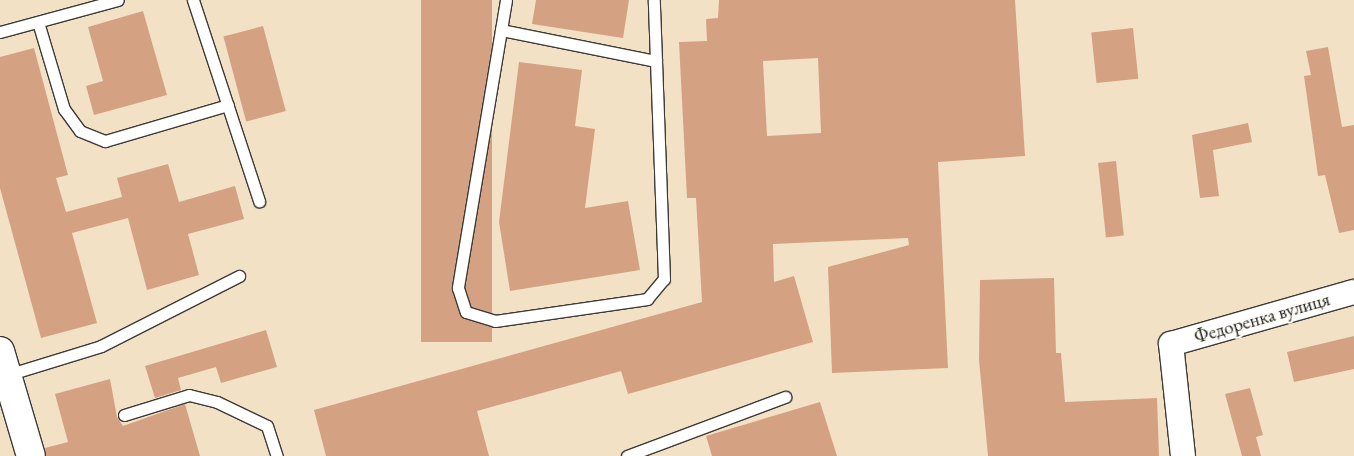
<!DOCTYPE html>
<meta charset="utf-8">
<style>
body{margin:0}
#map{position:relative;width:1354px;height:456px;overflow:hidden;background:#f3e1c6;font-family:"EB Garamond",serif}
div>[style]{position:absolute}
.building>*{inset:0;background:#d5a183;transform-origin:0 0}
.roads{filter:drop-shadow(1px 0 #3c3a36) drop-shadow(-1px 0 #3c3a36) drop-shadow(0 1px #3c3a36) drop-shadow(0 -1px #3c3a36)}
.lane>*{height:11px;margin:-5.5px;padding:0 5.5px;transform-origin:5.5px;border-radius:5.5px;background:#fff}
.street>*{height:24px;margin:-12px;padding:0 12px;transform-origin:12px;border-radius:12px;background:#fff}
.secondary>*{height:28px;margin:-14px;padding:0 14px;transform-origin:14px;border-radius:14px;background:#fff}
span{translate:-50% -50%;white-space:nowrap;text-align:center;line-height:1.15;-webkit-text-stroke:4.5px #fdfcf7;paint-order:stroke}
.street-label{font-size:19px;color:#1c1c1c}
</style>
<div id="map">
<div class="building">
<div style="left:421px;top:0;width:71px;height:342px"></div>
<div style="clip-path:polygon(536px 0,629px 0,623px 38px,532px 24px)"></div>
<div style="clip-path:polygon(evenodd,719px 0,1015px 0,1025px 156px,938px 162px,948px 368px,832px 373px,828px 267px,909px 245px,908px 238px,773px 244px,774px 282px,794px 276px,813px 342px,628px 394px,621px 371px,477px 411px,489px 456px,326px 456px,314px 410px,702px 302px,696px 198px,687px 198px,679px 42px,707px 41px,706px 19px,718px 18px,719px 0,818px 58px,821px 133px,767px 136px,763px 61px,818px 58px)"></div>
<div style="clip-path:polygon(143px 11px,167px 95px,94px 115px,86px 86px,103px 81px,88px 27px)"></div>
<div style="left:263px;top:26px;width:88px;height:41px;rotate:75deg"></div>
<div style="left:1133px;top:28px;width:51px;height:42px;rotate:84deg"></div>
<div style="clip-path:polygon(1328px 47px,1342px 127px,1354px 125px,1354px 230px,1339px 233px,1325px 175px,1318px 176px,1304px 76px,1311px 75px,1306px 51px)"></div>
<div style="clip-path:polygon(34px 48px,68px 175px,56px 178px,66px 212px,122px 197px,117px 178px,168px 164px,179px 202px,235px 186px,244px 219px,188px 234px,199px 275px,147px 290px,128px 218px,72px 233px,97px 323px,41px 338px,0 188px,0 57px)"></div>
<div style="clip-path:polygon(519px 62px,582px 70px,575px 126px,595px 129px,585px 208px,628px 201px,640px 270px,510px 291px,499px 222px)"></div>
<div style="clip-path:polygon(1248px 123px,1252px 142px,1213px 150px,1219px 196px,1200px 198px,1192px 135px)"></div>
<div style="left:1116px;top:161px;width:75px;height:18px;rotate:84deg"></div>
<div style="clip-path:polygon(1054px 278px,1056px 353px,1061px 353px,1065px 402px,1157px 398px,1159px 456px,988px 456px,979px 360px,980px 280px)"></div>
<div style="clip-path:polygon(266px 330px,277px 367px,221px 383px,216px 367px,178px 378px,181px 390px,155px 398px,145px 366px)"></div>
<div style="clip-path:polygon(1354px 336px,1354px 369px,1294px 382px,1287px 352px)"></div>
<div style="clip-path:polygon(110px 379px,117px 417px,123px 426px,185px 404px,200px 456px,46px 456px,45px 448px,68px 442px,55px 394px)"></div>
<div style="clip-path:polygon(1250px 388px,1263px 435px,1256px 437px,1261px 456px,1242px 456px,1225px 394px)"></div>
<div style="clip-path:polygon(820px 402px,837px 456px,712px 456px,706px 436px)"></div>
</div>
<div class="roads">
<div class="lane">
<div style="left:193px;top:0;width:212px;rotate:71.8deg"></div>
<div style="left:506px;top:0;width:292px;rotate:99.5deg"></div>
<div style="left:458px;top:288px;width:25px;rotate:72deg"></div>
<div style="left:466px;top:312px;width:30px;rotate:17deg"></div>
<div style="left:495px;top:321px;width:154px;rotate:-8.2deg"></div>
<div style="left:647px;top:299px;width:26px;rotate:-50deg"></div>
<div style="left:664px;top:279px;width:279px;rotate:-92.1deg"></div>
<div style="left:38px;top:22px;width:91px;rotate:73.4deg"></div>
<div style="left:64px;top:109px;width:27px;rotate:54deg"></div>
<div style="left:80px;top:131px;width:27px;rotate:22deg"></div>
<div style="left:105px;top:141px;width:128px;rotate:-16.3deg"></div>
<div style="left:501px;top:30px;width:158px;rotate:11.3deg"></div>
<div style="left:0;top:32px;width:122px;rotate:-15.2deg"></div>
<div style="left:7px;top:375px;width:98px;rotate:-17.1deg"></div>
<div style="left:101px;top:346px;width:155px;rotate:-26.9deg"></div>
<div style="left:124px;top:415px;width:68px;rotate:-17.1deg"></div>
<div style="left:189px;top:395px;width:29px;rotate:14deg"></div>
<div style="left:217px;top:402px;width:55px;rotate:25.6deg"></div>
<div style="left:267px;top:426px;width:32px;rotate:72deg"></div>
<div style="left:627px;top:456px;width:169px;rotate:-20.5deg"></div>
</div>
<div class="street">
<div style="left:1183px;top:456px;width:113px;rotate:-96.1deg"></div>
<div style="left:1171px;top:344px;width:190px;rotate:-15.9deg"></div>
</div>
<div class="secondary">
<div style="left:0;top:351px;width:109px;rotate:73.6deg"></div>
</div>
</div>
<div class="street-label">
<span style="left:1262px;top:318px;rotate:-16deg">Федоренка вулиця</span>
</div>
</div>
